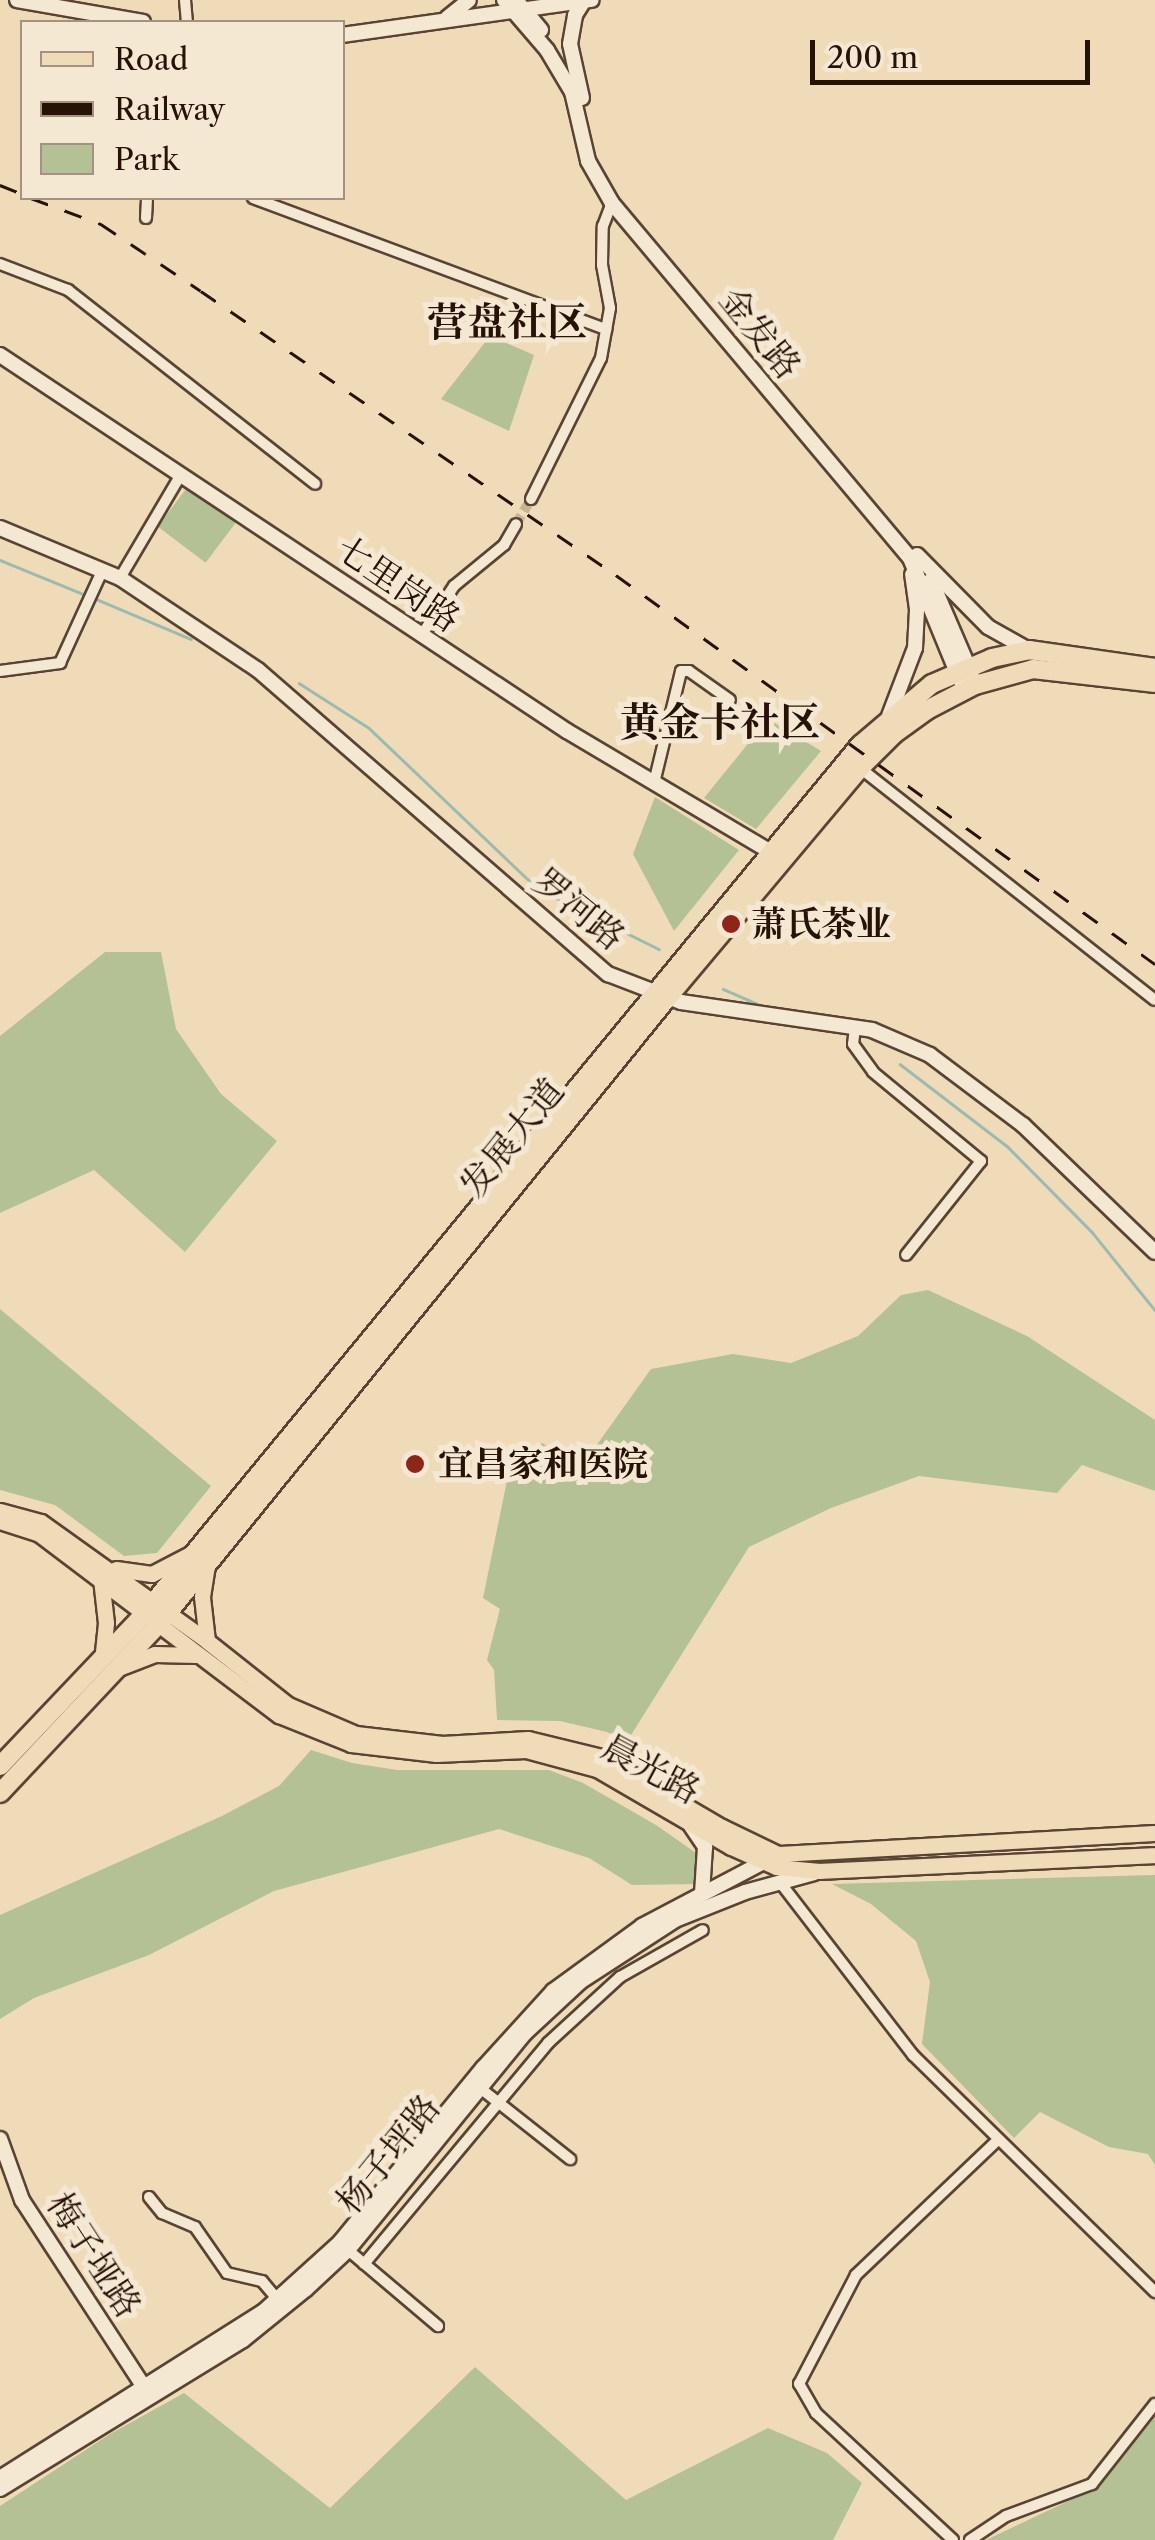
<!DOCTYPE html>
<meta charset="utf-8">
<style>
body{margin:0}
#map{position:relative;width:1155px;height:2540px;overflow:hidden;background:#f0dbb9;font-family:"Libre Caslon Text","Noto Serif SC",serif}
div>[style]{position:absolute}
.green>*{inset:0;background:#b3c194;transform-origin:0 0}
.stream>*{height:2.5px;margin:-1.25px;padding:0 1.25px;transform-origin:1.25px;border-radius:1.25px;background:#9abbad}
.street-tunnel>*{height:10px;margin-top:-5px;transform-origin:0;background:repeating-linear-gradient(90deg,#c8b395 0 10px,transparent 0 15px)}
.roads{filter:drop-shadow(2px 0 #594433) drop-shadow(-2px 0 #594433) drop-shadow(0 2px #594433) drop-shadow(0 -2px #594433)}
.street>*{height:10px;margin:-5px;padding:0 5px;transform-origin:5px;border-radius:5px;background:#f5e8d2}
.secondary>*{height:14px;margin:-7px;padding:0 7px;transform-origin:7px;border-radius:7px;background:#f5e8d2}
.primary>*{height:15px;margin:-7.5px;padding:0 7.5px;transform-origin:7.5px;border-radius:7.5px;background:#f0dbb9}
.highway>*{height:18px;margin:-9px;padding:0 9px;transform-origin:9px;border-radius:9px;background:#f0dbb9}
.rail>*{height:2.5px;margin-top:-1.25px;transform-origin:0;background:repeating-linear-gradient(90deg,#271206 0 18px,transparent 0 36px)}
.dots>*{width:28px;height:28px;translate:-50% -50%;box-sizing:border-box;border:5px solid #f5e8d2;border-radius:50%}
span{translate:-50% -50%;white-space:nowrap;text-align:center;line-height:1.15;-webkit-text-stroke:10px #f5e8d2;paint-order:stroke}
.street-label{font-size:35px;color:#271206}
.poi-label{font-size:35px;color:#271206;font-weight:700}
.left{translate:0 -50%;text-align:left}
.quarter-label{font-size:40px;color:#271206;font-weight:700}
.legend{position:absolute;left:20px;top:20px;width:325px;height:180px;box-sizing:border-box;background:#f5e8d2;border:2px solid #a39280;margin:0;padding:12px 18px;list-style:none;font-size:30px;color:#271206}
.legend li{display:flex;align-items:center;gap:20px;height:50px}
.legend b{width:50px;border:2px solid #a39280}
.scale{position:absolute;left:810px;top:40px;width:280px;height:45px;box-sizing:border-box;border:5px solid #271206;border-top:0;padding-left:12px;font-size:30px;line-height:35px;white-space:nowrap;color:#271206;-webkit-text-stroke:8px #f5e8d2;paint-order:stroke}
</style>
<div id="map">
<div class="green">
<div style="clip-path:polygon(490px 336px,534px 355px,509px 431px,441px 399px)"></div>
<div style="left:189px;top:485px;width:60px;height:52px;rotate:37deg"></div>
<div style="clip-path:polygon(768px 719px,821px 751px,756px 829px,704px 798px)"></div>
<div style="clip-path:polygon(655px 797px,739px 850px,674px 931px,633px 854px)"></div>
<div style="clip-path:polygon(105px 952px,161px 952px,176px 1029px,221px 1094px,277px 1141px,185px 1252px,94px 1170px,0 1213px,0 1036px)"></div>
<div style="clip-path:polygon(928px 1290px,1027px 1336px,1155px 1420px,1155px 1491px,1082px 1465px,1057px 1493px,919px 1476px,831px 1508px,749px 1547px,626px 1743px,607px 1732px,560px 1721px,497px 1720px,494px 1670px,487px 1660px,500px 1609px,483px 1598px,510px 1466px,542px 1443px,581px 1467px,651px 1369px,733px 1354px,791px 1363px,858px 1336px,901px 1295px)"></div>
<div style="clip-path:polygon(0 1309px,211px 1486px,157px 1553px,124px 1556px,55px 1505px,0 1490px)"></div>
<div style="clip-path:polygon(311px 1750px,352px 1763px,397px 1770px,549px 1770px,583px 1783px,656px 1825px,699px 1855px,698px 1884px,632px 1885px,589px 1858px,499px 1829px,274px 1891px,149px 1955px,34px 1998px,0 2019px,0 1915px,222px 1816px,279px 1786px)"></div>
<div style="clip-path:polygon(1155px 1875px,1155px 2165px,1148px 2154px,1109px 2147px,1040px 2112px,1014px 2138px,922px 2044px,930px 1982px,916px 1941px,871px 1904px,832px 1884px)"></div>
<div style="clip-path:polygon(475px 2367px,626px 2500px,768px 2428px,827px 2453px,862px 2483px,833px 2540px,0 2540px,0 2506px,110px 2434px,184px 2393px,330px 2508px)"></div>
<div style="clip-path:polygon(1155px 2417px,1155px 2540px,986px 2540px,1100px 2486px)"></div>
</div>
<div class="stream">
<div style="left:0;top:560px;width:95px;rotate:22.2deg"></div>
<div style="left:96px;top:599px;width:103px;rotate:22.8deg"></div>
<div style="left:299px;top:683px;width:83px;rotate:32.7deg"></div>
<div style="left:369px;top:728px;width:233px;rotate:43.6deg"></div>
<div style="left:538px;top:889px;width:135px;rotate:26.4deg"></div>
<div style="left:723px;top:989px;width:48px;rotate:23.4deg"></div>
<div style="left:900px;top:1064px;width:136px;rotate:37.5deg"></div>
<div style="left:1008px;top:1147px;width:120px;rotate:45.3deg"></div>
<div style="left:1092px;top:1232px;width:100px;rotate:51.1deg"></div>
</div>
<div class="street-tunnel">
<div style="left:516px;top:524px;width:29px;rotate:-59deg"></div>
</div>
<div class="roads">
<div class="street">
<div style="left:185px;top:0;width:22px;rotate:85deg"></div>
<div style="left:253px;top:198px;width:377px;rotate:20.4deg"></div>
<div style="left:146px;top:218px;width:20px;rotate:-87deg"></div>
<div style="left:0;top:264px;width:73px;rotate:20.9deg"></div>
<div style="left:68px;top:290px;width:314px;rotate:38.1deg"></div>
<div style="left:531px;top:499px;width:157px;rotate:-63.6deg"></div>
<div style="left:601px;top:358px;width:51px;rotate:-79.8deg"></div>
<div style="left:610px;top:308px;width:44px;rotate:-100.5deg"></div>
<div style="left:602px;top:265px;width:39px;rotate:-89deg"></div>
<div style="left:603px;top:226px;width:25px;rotate:-69deg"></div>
<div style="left:120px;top:578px;width:118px;rotate:-59.5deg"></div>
<div style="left:421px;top:636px;width:60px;rotate:-56.6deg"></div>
<div style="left:454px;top:586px;width:65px;rotate:-39.4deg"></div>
<div style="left:504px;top:545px;width:24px;rotate:-60deg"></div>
<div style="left:0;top:671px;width:61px;rotate:-7.6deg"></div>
<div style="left:60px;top:663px;width:103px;rotate:-65.4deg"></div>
<div style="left:860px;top:768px;width:375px;rotate:38.2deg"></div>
<div style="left:654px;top:783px;width:115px;rotate:-76.4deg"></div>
<div style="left:681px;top:671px;width:8px"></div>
<div style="left:689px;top:671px;width:50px;rotate:35.3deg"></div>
<div style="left:855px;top:1028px;width:16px;rotate:97deg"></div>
<div style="left:853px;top:1044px;width:34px;rotate:54deg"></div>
<div style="left:873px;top:1072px;width:140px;rotate:39.5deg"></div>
<div style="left:981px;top:1161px;width:120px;rotate:128.6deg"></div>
<div style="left:779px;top:1881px;width:220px;rotate:52.4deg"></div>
<div style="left:913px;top:2055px;width:339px;rotate:44.4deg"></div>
<div style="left:480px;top:2088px;width:115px;rotate:38.3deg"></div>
<div style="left:149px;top:2197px;width:21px;rotate:51deg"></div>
<div style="left:162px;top:2213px;width:36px;rotate:23deg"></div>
<div style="left:195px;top:2227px;width:56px;rotate:55.2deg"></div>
<div style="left:227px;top:2273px;width:36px;rotate:13deg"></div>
<div style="left:262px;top:2281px;width:25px;rotate:50deg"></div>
<div style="left:348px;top:2250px;width:118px;rotate:40.2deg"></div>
<div style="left:364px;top:2264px;width:288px;rotate:-50.2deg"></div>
<div style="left:548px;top:2043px;width:98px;rotate:-42.5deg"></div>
<div style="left:620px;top:1977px;width:95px;rotate:-29.5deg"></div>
<div style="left:953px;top:2540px;width:187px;rotate:-137.2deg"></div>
<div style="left:816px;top:2413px;width:34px;rotate:-120deg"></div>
<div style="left:799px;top:2384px;width:123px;rotate:-62.4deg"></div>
<div style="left:856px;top:2275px;width:196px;rotate:-43.6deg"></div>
<div style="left:970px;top:2540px;width:43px;rotate:-33.7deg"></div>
<div style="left:1006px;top:2516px;width:92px;rotate:-20.4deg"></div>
<div style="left:1092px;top:2484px;width:102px;rotate:-51.8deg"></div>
</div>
<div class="secondary">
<div style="left:17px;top:0;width:128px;rotate:9.9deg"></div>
<div style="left:504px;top:0;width:66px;rotate:49.3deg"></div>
<div style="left:547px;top:50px;width:49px;rotate:59.2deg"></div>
<div style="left:572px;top:92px;width:71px;rotate:76.9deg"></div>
<div style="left:588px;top:161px;width:48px;rotate:60.3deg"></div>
<div style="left:612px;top:203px;width:463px;rotate:50deg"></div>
<div style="left:910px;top:558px;width:132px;rotate:67.7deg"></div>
<div style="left:516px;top:0;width:39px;rotate:50deg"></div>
<div style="left:447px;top:18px;width:28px;rotate:-39deg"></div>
<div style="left:342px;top:35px;width:252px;rotate:-8deg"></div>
<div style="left:582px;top:98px;width:55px;rotate:-102.5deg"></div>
<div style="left:570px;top:44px;width:29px;rotate:-80deg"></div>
<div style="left:575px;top:15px;width:15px;rotate:-58deg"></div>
<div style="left:0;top:355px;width:680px;rotate:33.55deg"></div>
<div style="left:567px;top:731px;width:235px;rotate:30.7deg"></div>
<div style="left:0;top:528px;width:130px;rotate:22.6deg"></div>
<div style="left:120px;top:578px;width:166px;rotate:33.7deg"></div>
<div style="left:258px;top:670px;width:464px;rotate:41deg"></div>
<div style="left:608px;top:974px;width:78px;rotate:21deg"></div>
<div style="left:681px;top:1002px;width:193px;rotate:8.3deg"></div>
<div style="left:872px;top:1030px;width:63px;rotate:23.3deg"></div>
<div style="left:930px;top:1055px;width:116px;rotate:37deg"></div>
<div style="left:1023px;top:1125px;width:183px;rotate:43.9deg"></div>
<div style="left:917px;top:555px;width:101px;rotate:45.4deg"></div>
<div style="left:988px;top:627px;width:47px;rotate:29.3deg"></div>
<div style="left:931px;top:580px;width:103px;rotate:66.7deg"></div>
<div style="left:889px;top:716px;width:73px;rotate:-69.1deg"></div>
<div style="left:915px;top:648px;width:39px;rotate:-87deg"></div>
<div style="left:917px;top:609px;width:35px;rotate:-98deg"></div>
<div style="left:689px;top:1823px;width:29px;rotate:56deg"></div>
<div style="left:705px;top:1847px;width:47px;rotate:93.7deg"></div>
<div style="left:0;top:2139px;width:65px;rotate:70.2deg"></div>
<div style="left:22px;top:2200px;width:230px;rotate:56.9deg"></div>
<div style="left:0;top:2478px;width:312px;rotate:-32.3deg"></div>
<div style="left:264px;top:2311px;width:103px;rotate:-42.2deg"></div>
<div style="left:340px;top:2242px;width:225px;rotate:-50.6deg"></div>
<div style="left:483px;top:2068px;width:104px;rotate:-47.7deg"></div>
<div style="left:553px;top:1991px;width:110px;rotate:-36.1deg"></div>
<div style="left:642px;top:1926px;width:148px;rotate:-27.8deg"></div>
<div style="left:0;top:2489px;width:285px;rotate:-31.5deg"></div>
<div style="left:243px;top:2340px;width:81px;rotate:-39deg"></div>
<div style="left:306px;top:2289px;width:57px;rotate:-42.9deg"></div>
<div style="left:348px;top:2250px;width:280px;rotate:-50.8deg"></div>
<div style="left:525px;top:2033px;width:75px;rotate:-42.8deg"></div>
<div style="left:580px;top:1982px;width:113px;rotate:-33.1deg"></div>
<div style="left:675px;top:1920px;width:75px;rotate:-21.8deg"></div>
<div style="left:745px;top:1892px;width:72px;rotate:-15.4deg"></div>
</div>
<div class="primary">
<div style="left:0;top:1511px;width:42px;rotate:15deg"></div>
<div style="left:41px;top:1522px;width:204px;rotate:35.6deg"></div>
<div style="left:207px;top:1641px;width:103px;rotate:38.3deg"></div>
<div style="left:288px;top:1705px;width:74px;rotate:23.1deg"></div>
<div style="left:356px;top:1734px;width:87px;rotate:6.6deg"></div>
<div style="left:442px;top:1744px;width:86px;rotate:-3.3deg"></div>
<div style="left:528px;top:1739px;width:76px;rotate:13.7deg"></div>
<div style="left:602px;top:1757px;width:139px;rotate:30.3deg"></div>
<div style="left:722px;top:1827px;width:62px;rotate:25.7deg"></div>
<div style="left:778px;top:1854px;width:378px;rotate:-3.2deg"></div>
<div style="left:0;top:1521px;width:40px;rotate:18deg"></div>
<div style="left:38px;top:1533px;width:302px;rotate:37.1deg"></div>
<div style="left:279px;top:1715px;width:78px;rotate:21.9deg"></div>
<div style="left:351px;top:1744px;width:86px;rotate:6.7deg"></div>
<div style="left:436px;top:1754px;width:90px;rotate:-2.5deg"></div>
<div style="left:526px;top:1750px;width:73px;rotate:15deg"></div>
<div style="left:597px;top:1769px;width:155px;rotate:30.2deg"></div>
<div style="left:731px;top:1847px;width:49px;rotate:24deg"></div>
<div style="left:776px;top:1867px;width:44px;rotate:5.2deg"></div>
<div style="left:820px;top:1871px;width:335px;rotate:-2.7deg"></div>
<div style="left:207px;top:1565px;width:32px;rotate:99deg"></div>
<div style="left:202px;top:1597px;width:44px;rotate:83.5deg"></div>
<div style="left:116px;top:1569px;width:36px;rotate:8deg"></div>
<div style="left:152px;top:1574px;width:45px;rotate:-27.7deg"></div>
<div style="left:101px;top:1579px;width:44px;rotate:83.5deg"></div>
<div style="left:106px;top:1623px;width:36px;rotate:96deg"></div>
<div style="left:121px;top:1667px;width:36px;rotate:-21deg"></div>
<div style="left:155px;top:1654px;width:41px;rotate:1.4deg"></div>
</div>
<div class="highway">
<div style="left:0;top:1766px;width:209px;rotate:-46.5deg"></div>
<div style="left:144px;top:1614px;width:1126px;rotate:-50.51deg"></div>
<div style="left:860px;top:745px;width:94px;rotate:-40.3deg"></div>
<div style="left:932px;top:684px;width:65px;rotate:-23.4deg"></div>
<div style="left:992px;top:658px;width:38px;rotate:-12deg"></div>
<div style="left:1029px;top:650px;width:127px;rotate:8.1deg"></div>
<div style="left:0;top:1793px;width:231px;rotate:-46.8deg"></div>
<div style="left:158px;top:1625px;width:809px;rotate:-50.92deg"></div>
<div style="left:668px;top:997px;width:299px;rotate:-50deg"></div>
<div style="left:860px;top:768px;width:48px;rotate:-45deg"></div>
<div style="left:894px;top:734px;width:41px;rotate:-36deg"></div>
<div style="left:927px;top:710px;width:54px;rotate:-27.5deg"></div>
<div style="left:975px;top:685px;width:60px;rotate:-15.4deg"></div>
<div style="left:1033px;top:669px;width:123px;rotate:6.5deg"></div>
</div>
</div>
<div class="rail">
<div style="left:0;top:185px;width:24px;rotate:22deg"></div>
<div style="left:31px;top:198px;width:75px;rotate:20.4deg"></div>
<div style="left:101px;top:224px;width:120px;rotate:33.8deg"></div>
<div style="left:201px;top:291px;width:503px;rotate:34.39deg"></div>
<div style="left:616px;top:575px;width:665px;rotate:35.82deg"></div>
</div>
<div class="dots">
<div style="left:731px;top:924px;background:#8f2418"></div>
<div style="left:415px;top:1464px;background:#8f2418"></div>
</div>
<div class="street-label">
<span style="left:760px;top:333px;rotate:51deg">金发路</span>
<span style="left:398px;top:584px;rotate:34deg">七里岗路</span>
<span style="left:579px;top:909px;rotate:39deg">罗河路</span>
<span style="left:512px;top:1138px;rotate:-51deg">发展大道</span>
<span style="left:651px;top:1769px;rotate:28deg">晨光路</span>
<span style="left:388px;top:2154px;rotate:-51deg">杨子坪路</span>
<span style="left:94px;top:2255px;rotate:57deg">梅子垭路</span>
</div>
<div class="poi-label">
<span class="left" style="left:751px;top:924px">萧氏茶业</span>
<span class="left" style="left:438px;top:1464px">宜昌家和医院</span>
</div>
<div class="quarter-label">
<span style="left:507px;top:322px">营盘社区</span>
<span style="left:720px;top:722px">黄金卡社区</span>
</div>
<ul class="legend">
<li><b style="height:12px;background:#f0dbb9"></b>Road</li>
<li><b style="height:12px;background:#271206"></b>Railway</li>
<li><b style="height:28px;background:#b3c194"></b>Park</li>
</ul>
<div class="scale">200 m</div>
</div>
